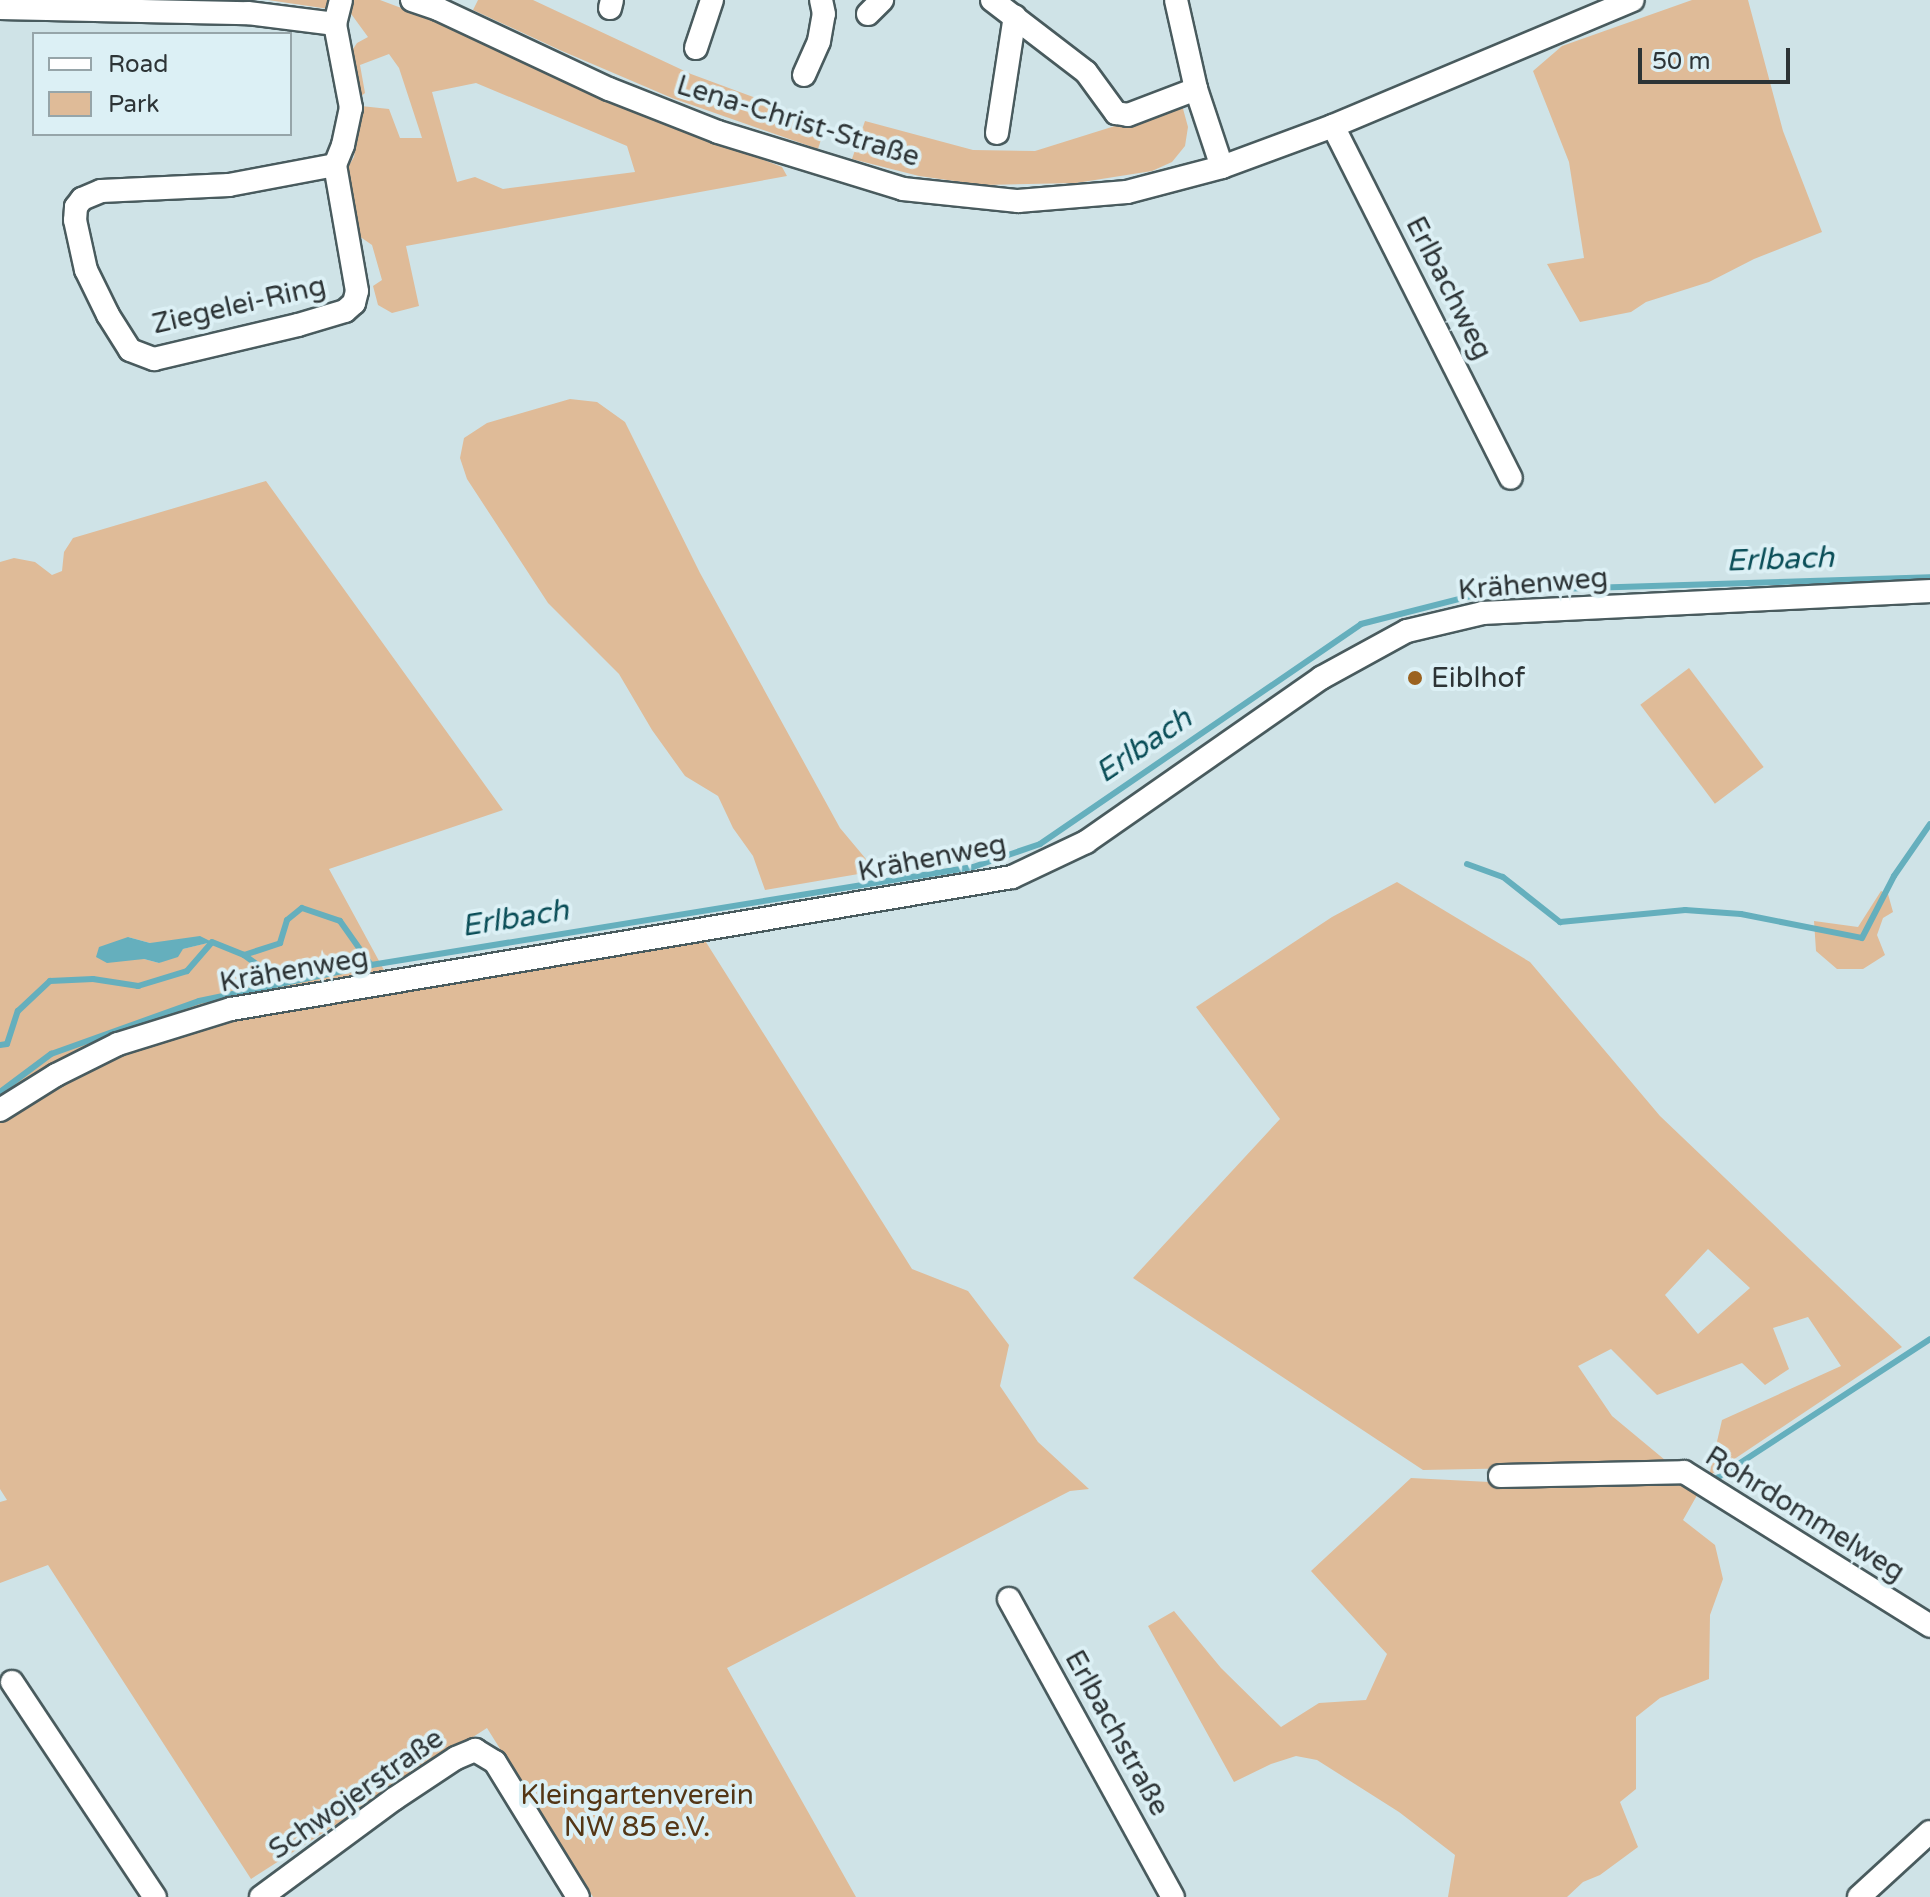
<!DOCTYPE html>
<meta charset="utf-8">
<style>
body{margin:0}
#map{position:relative;width:1930px;height:1897px;overflow:hidden;background:#cfe3e7;font-family:"Varela Round",sans-serif}
div>[style]{position:absolute}
.green>*{inset:0;background:#dfbb98;transform-origin:0 0}
.water>*{inset:0;background:#65afbd}
.stream>*{height:6px;margin:-3px;padding:0 3px;transform-origin:3px;border-radius:3px;background:#65afbd}
.roads{filter:drop-shadow(2px 0 #495b5e) drop-shadow(-2px 0 #495b5e) drop-shadow(0 2px #495b5e) drop-shadow(0 -2px #495b5e)}
.minor>*{height:22px;margin:-11px;padding:0 11px;transform-origin:11px;border-radius:11px;background:#fff}
.dots>*{width:22px;height:22px;translate:-50% -50%;box-sizing:border-box;border:4px solid #dcf0f5;border-radius:50%}
span{translate:-50% -50%;white-space:nowrap;text-align:center;line-height:1.15;-webkit-text-stroke:8px #dcf0f5;paint-order:stroke}
.street-label{font-size:28px;color:#2d3436}
.poi-label{font-size:28px;color:#2d3436}
.left{translate:0 -50%;text-align:left}
.park-label{font-size:28px;color:#543615}
.water-label{font-size:30px;color:#0a4e58;font-style:italic}
.legend{position:absolute;left:32px;top:32px;width:260px;height:104px;box-sizing:border-box;background:#dcf0f5;border:2px solid #96a5a9;margin:0;padding:10px 14px;list-style:none;font-size:24px;color:#2d3436}
.legend li{display:flex;align-items:center;gap:16px;height:40px}
.legend b{width:40px;border:2px solid #96a5a9}
.scale{position:absolute;left:1638px;top:48px;width:152px;height:36px;box-sizing:border-box;border:4px solid #2d3436;border-top:0;padding-left:10px;font-size:24px;line-height:28px;white-space:nowrap;color:#2d3436;-webkit-text-stroke:6px #dcf0f5;paint-order:stroke}
</style>
<div id="map">
<div class="green">
<div style="clip-path:polygon(268px 0,330px 0,329px 9px)"></div>
<div style="clip-path:polygon(evenodd,354px 0,380px 0,420px 15px,646px 115px,782px 167px,787px 176px,406px 246px,419px 306px,392px 313px,378px 305px,373px 286px,382px 280px,372px 245px,359px 236px,345px 172px,354px 157px,361px 106px,389px 109px,400px 138px,422px 138px,399px 68px,389px 54px,360px 65px,365px 93px,360px 97px,351px 52px,357px 43px,368px 37px,349px 11px,354px 0,476px 83px,627px 146px,635px 172px,503px 189px,475px 177px,457px 182px,432px 92px,476px 83px)"></div>
<div style="clip-path:polygon(478px 0,533px 0,691px 74px,826px 124px,818px 149px,672px 98px,562px 51px,473px 10px)"></div>
<div style="clip-path:polygon(1692px 0,1748px 0,1783px 131px,1822px 232px,1754px 259px,1709px 282px,1646px 302px,1631px 312px,1580px 322px,1547px 264px,1584px 258px,1569px 162px,1533px 71px,1562px 46px)"></div>
<div style="clip-path:polygon(1182px 105px,1188px 127px,1185px 146px,1172px 162px,1152px 171px,1076px 183px,983px 185px,919px 176px,852px 159px,865px 121px,973px 150px,1035px 151px)"></div>
<div style="clip-path:polygon(570px 399px,597px 402px,625px 422px,700px 573px,840px 828px,876px 871px,765px 890px,753px 856px,733px 828px,718px 796px,685px 776px,652px 730px,619px 674px,548px 603px,467px 479px,460px 458px,464px 438px,487px 423px)"></div>
<div style="clip-path:polygon(evenodd,266px 481px,503px 810px,329px 869px,385px 972px,193px 1009px,59px 1059px,0 1102px,0 562px,14px 558px,35px 562px,52px 575px,62px 571px,64px 552px,73px 538px,266px 481px,128px 937px,150px 943px,211px 942px,183px 949px,159px 963px,144px 959px,128px 937px)"></div>
<div style="left:1689px;top:668px;width:124px;height:61px;rotate:53deg"></div>
<div style="clip-path:polygon(evenodd,1397px 882px,1530px 962px,1660px 1116px,1902px 1347px,1709px 1476px,1722px 1420px,1841px 1366px,1808px 1317px,1773px 1328px,1789px 1369px,1765px 1385px,1742px 1363px,1657px 1395px,1611px 1349px,1578px 1366px,1612px 1416px,1671px 1465px,1423px 1470px,1133px 1278px,1280px 1119px,1196px 1007px,1332px 917px,1397px 882px,1708px 1249px,1750px 1288px,1698px 1334px,1665px 1295px,1708px 1249px)"></div>
<div style="clip-path:polygon(1881px 891px,1888px 894px,1893px 912px,1883px 918px,1877px 935px,1885px 955px,1863px 969px,1837px 969px,1816px 951px,1814px 921px,1858px 927px)"></div>
<div style="clip-path:polygon(704px 939px,912px 1269px,968px 1291px,1009px 1345px,1000px 1386px,1038px 1442px,1089px 1489px,1070px 1491px,727px 1668px,856px 1897px,593px 1897px,487px 1728px,251px 1879px,48px 1565px,0 1583px,0 1502px,7px 1500px,0 1489px,0 1121px,59px 1080px,121px 1051px,231px 1017px,631px 954px)"></div>
<div style="clip-path:polygon(1411px 1478px,1509px 1483px,1686px 1480px,1700px 1490px,1683px 1520px,1715px 1545px,1723px 1579px,1710px 1615px,1709px 1679px,1660px 1698px,1636px 1717px,1636px 1789px,1620px 1802px,1638px 1847px,1600px 1875px,1583px 1882px,1567px 1897px,1448px 1897px,1455px 1855px,1399px 1812px,1317px 1760px,1296px 1756px,1271px 1764px,1234px 1782px,1148px 1626px,1174px 1611px,1221px 1668px,1281px 1727px,1319px 1703px,1366px 1700px,1387px 1654px,1311px 1571px)"></div>
</div>
<div class="water">
<div style="clip-path:polygon(200px 936px,212px 942px,183px 949px,178px 957px,159px 963px,144px 959px,107px 963px,96px 957px,99px 947px,128px 937px,150px 943px)"></div>
</div>
<div class="stream">
<div style="left:1467px;top:864px;width:38px;rotate:20deg"></div>
<div style="left:1503px;top:877px;width:73px;rotate:38.3deg"></div>
<div style="left:1560px;top:922px;width:126px;rotate:-5.5deg"></div>
<div style="left:1685px;top:910px;width:56px;rotate:4.1deg"></div>
<div style="left:1741px;top:914px;width:123px;rotate:11.2deg"></div>
<div style="left:1862px;top:938px;width:70px;rotate:-62.7deg"></div>
<div style="left:1894px;top:876px;width:63px;rotate:-55.3deg"></div>
<div style="left:244px;top:955px;width:24px;rotate:36deg"></div>
<div style="left:263px;top:969px;width:20px;rotate:66deg"></div>
<div style="left:0;top:1045px;width:7px;rotate:-8deg"></div>
<div style="left:7px;top:1044px;width:35px;rotate:-72deg"></div>
<div style="left:18px;top:1011px;width:44px;rotate:-43.2deg"></div>
<div style="left:50px;top:981px;width:43px;rotate:-2.7deg"></div>
<div style="left:93px;top:979px;width:46px;rotate:8.8deg"></div>
<div style="left:138px;top:986px;width:51px;rotate:-17deg"></div>
<div style="left:187px;top:971px;width:38px;rotate:-49deg"></div>
<div style="left:212px;top:942px;width:35px;rotate:22deg"></div>
<div style="left:244px;top:955px;width:38px;rotate:-18deg"></div>
<div style="left:280px;top:943px;width:24px;rotate:-73deg"></div>
<div style="left:287px;top:920px;width:19px;rotate:-39deg"></div>
<div style="left:302px;top:908px;width:40px;rotate:18.9deg"></div>
<div style="left:340px;top:921px;width:54px;rotate:54.8deg"></div>
<div style="left:371px;top:965px;width:610px;rotate:-9.25deg"></div>
<div style="left:973px;top:867px;width:71px;rotate:-18.9deg"></div>
<div style="left:1040px;top:844px;width:389px;rotate:-34.4deg"></div>
<div style="left:1361px;top:624px;width:133px;rotate:-14.3deg"></div>
<div style="left:1490px;top:591px;width:440px;rotate:-1.8deg"></div>
<div style="left:0;top:1092px;width:64px;rotate:-36.7deg"></div>
<div style="left:51px;top:1054px;width:157px;rotate:-19.7deg"></div>
<div style="left:199px;top:1001px;width:176px;rotate:-11.8deg"></div>
<div style="left:1714px;top:1480px;width:258px;rotate:-33.1deg"></div>
</div>
<div class="roads">
<div class="minor">
<div style="left:412px;top:0;width:28px;rotate:19deg"></div>
<div style="left:438px;top:9px;width:189px;rotate:25.1deg"></div>
<div style="left:609px;top:89px;width:117px;rotate:21.5deg"></div>
<div style="left:718px;top:132px;width:194px;rotate:17.1deg"></div>
<div style="left:903px;top:189px;width:116px;rotate:6deg"></div>
<div style="left:1018px;top:201px;width:109px;rotate:-4.7deg"></div>
<div style="left:1127px;top:192px;width:98px;rotate:-14.7deg"></div>
<div style="left:1222px;top:167px;width:118px;rotate:-20.3deg"></div>
<div style="left:1333px;top:126px;width:325px;rotate:-22.8deg"></div>
<div style="left:992px;top:0;width:118px;rotate:37.5deg"></div>
<div style="left:1086px;top:72px;width:51px;rotate:53.8deg"></div>
<div style="left:1116px;top:113px;width:12px;rotate:9deg"></div>
<div style="left:1128px;top:115px;width:73px;rotate:-20.9deg"></div>
<div style="left:1176px;top:0;width:91px;rotate:77.3deg"></div>
<div style="left:1196px;top:89px;width:82px;rotate:71.6deg"></div>
<div style="left:0;top:8px;width:248px;rotate:1.2deg"></div>
<div style="left:248px;top:13px;width:88px;rotate:7.2deg"></div>
<div style="left:610px;top:8px;width:8px;rotate:-76deg"></div>
<div style="left:868px;top:14px;width:20px;rotate:-45deg"></div>
<div style="left:696px;top:48px;width:51px;rotate:-71.6deg"></div>
<div style="left:804px;top:75px;width:37px;rotate:-66deg"></div>
<div style="left:819px;top:41px;width:27px;rotate:-80deg"></div>
<div style="left:824px;top:14px;width:14px;rotate:-102deg"></div>
<div style="left:1333px;top:126px;width:394px;rotate:63.2deg"></div>
<div style="left:997px;top:133px;width:118px;rotate:-81.3deg"></div>
<div style="left:335px;top:165px;width:108px;rotate:169.3deg"></div>
<div style="left:229px;top:185px;width:128px;rotate:177.3deg"></div>
<div style="left:101px;top:191px;width:21px;rotate:157deg"></div>
<div style="left:82px;top:199px;width:10px;rotate:127deg"></div>
<div style="left:76px;top:207px;width:13px;rotate:94deg"></div>
<div style="left:75px;top:220px;width:51px;rotate:77.6deg"></div>
<div style="left:86px;top:270px;width:50px;rotate:63.9deg"></div>
<div style="left:108px;top:315px;width:41px;rotate:57.8deg"></div>
<div style="left:130px;top:350px;width:26px;rotate:21deg"></div>
<div style="left:154px;top:359px;width:148px;rotate:-13.3deg"></div>
<div style="left:298px;top:325px;width:49px;rotate:-16.6deg"></div>
<div style="left:345px;top:311px;width:12px;rotate:-42deg"></div>
<div style="left:354px;top:303px;width:12px;rotate:-76deg"></div>
<div style="left:357px;top:291px;width:128px;rotate:-99.9deg"></div>
<div style="left:335px;top:165px;width:22px;rotate:-68deg"></div>
<div style="left:343px;top:145px;width:38px;rotate:-78deg"></div>
<div style="left:351px;top:108px;width:86px;rotate:-100.8deg"></div>
<div style="left:335px;top:24px;width:25px;rotate:-76deg"></div>
<div style="left:0;top:1110px;width:66px;rotate:-32deg"></div>
<div style="left:56px;top:1075px;width:69px;rotate:-26.6deg"></div>
<div style="left:118px;top:1044px;width:118px;rotate:-17.2deg"></div>
<div style="left:231px;top:1009px;width:792px;rotate:-9.59deg"></div>
<div style="left:1012px;top:877px;width:82px;rotate:-25.3deg"></div>
<div style="left:1086px;top:842px;width:287px;rotate:-34.9deg"></div>
<div style="left:1321px;top:678px;width:98px;rotate:-28.7deg"></div>
<div style="left:1407px;top:631px;width:78px;rotate:-13.3deg"></div>
<div style="left:1483px;top:613px;width:448px;rotate:-2.8deg"></div>
<div style="left:1500px;top:1476px;width:184px;rotate:-1.2deg"></div>
<div style="left:1684px;top:1472px;width:290px;rotate:32deg"></div>
<div style="left:1009px;top:1599px;width:340px;rotate:61.2deg"></div>
<div style="left:12px;top:1682px;width:258px;rotate:56.4deg"></div>
<div style="left:261px;top:1897px;width:165px;rotate:-36.4deg"></div>
<div style="left:394px;top:1799px;width:74px;rotate:-33.5deg"></div>
<div style="left:456px;top:1758px;width:21px;rotate:-23deg"></div>
<div style="left:475px;top:1750px;width:23px;rotate:31deg"></div>
<div style="left:495px;top:1762px;width:158px;rotate:58.4deg"></div>
<div style="left:1859px;top:1897px;width:96px;rotate:-42.5deg"></div>
</div>
</div>
<div class="dots">
<div style="left:1415px;top:678px;background:#9b621f"></div>
</div>
<div class="street-label">
<span style="left:798px;top:121px;rotate:17deg">Lena-Christ-Straße</span>
<span style="left:1449px;top:288px;rotate:63deg">Erlbachweg</span>
<span style="left:239px;top:305px;rotate:-13deg">Ziegelei-Ring</span>
<span style="left:1533px;top:584px;rotate:-5deg">Krähenweg</span>
<span style="left:932px;top:858px;rotate:-11deg">Krähenweg</span>
<span style="left:294px;top:970px;rotate:-10deg">Krähenweg</span>
<span style="left:1805px;top:1514px;rotate:32deg">Rohrdommelweg</span>
<span style="left:1117px;top:1733px;rotate:61deg">Erlbachstraße</span>
<span style="left:356px;top:1794px;rotate:-35deg">Schwojerstraße</span>
</div>
<div class="poi-label">
<span class="left" style="left:1431px;top:678px">Eiblhof</span>
</div>
<div class="park-label">
<span style="left:637px;top:1811px">Kleingartenverein<br>NW 85 e.V.</span>
</div>
<div class="water-label">
<span style="left:1780px;top:560px;rotate:-2deg">Erlbach</span>
<span style="left:1144px;top:746px;rotate:-34deg">Erlbach</span>
<span style="left:515px;top:919px;rotate:-9deg">Erlbach</span>
</div>
<ul class="legend">
<li><b style="height:10px;background:#fff"></b>Road</li>
<li><b style="height:22px;background:#dfbb98"></b>Park</li>
</ul>
<div class="scale">50 m</div>
</div>
